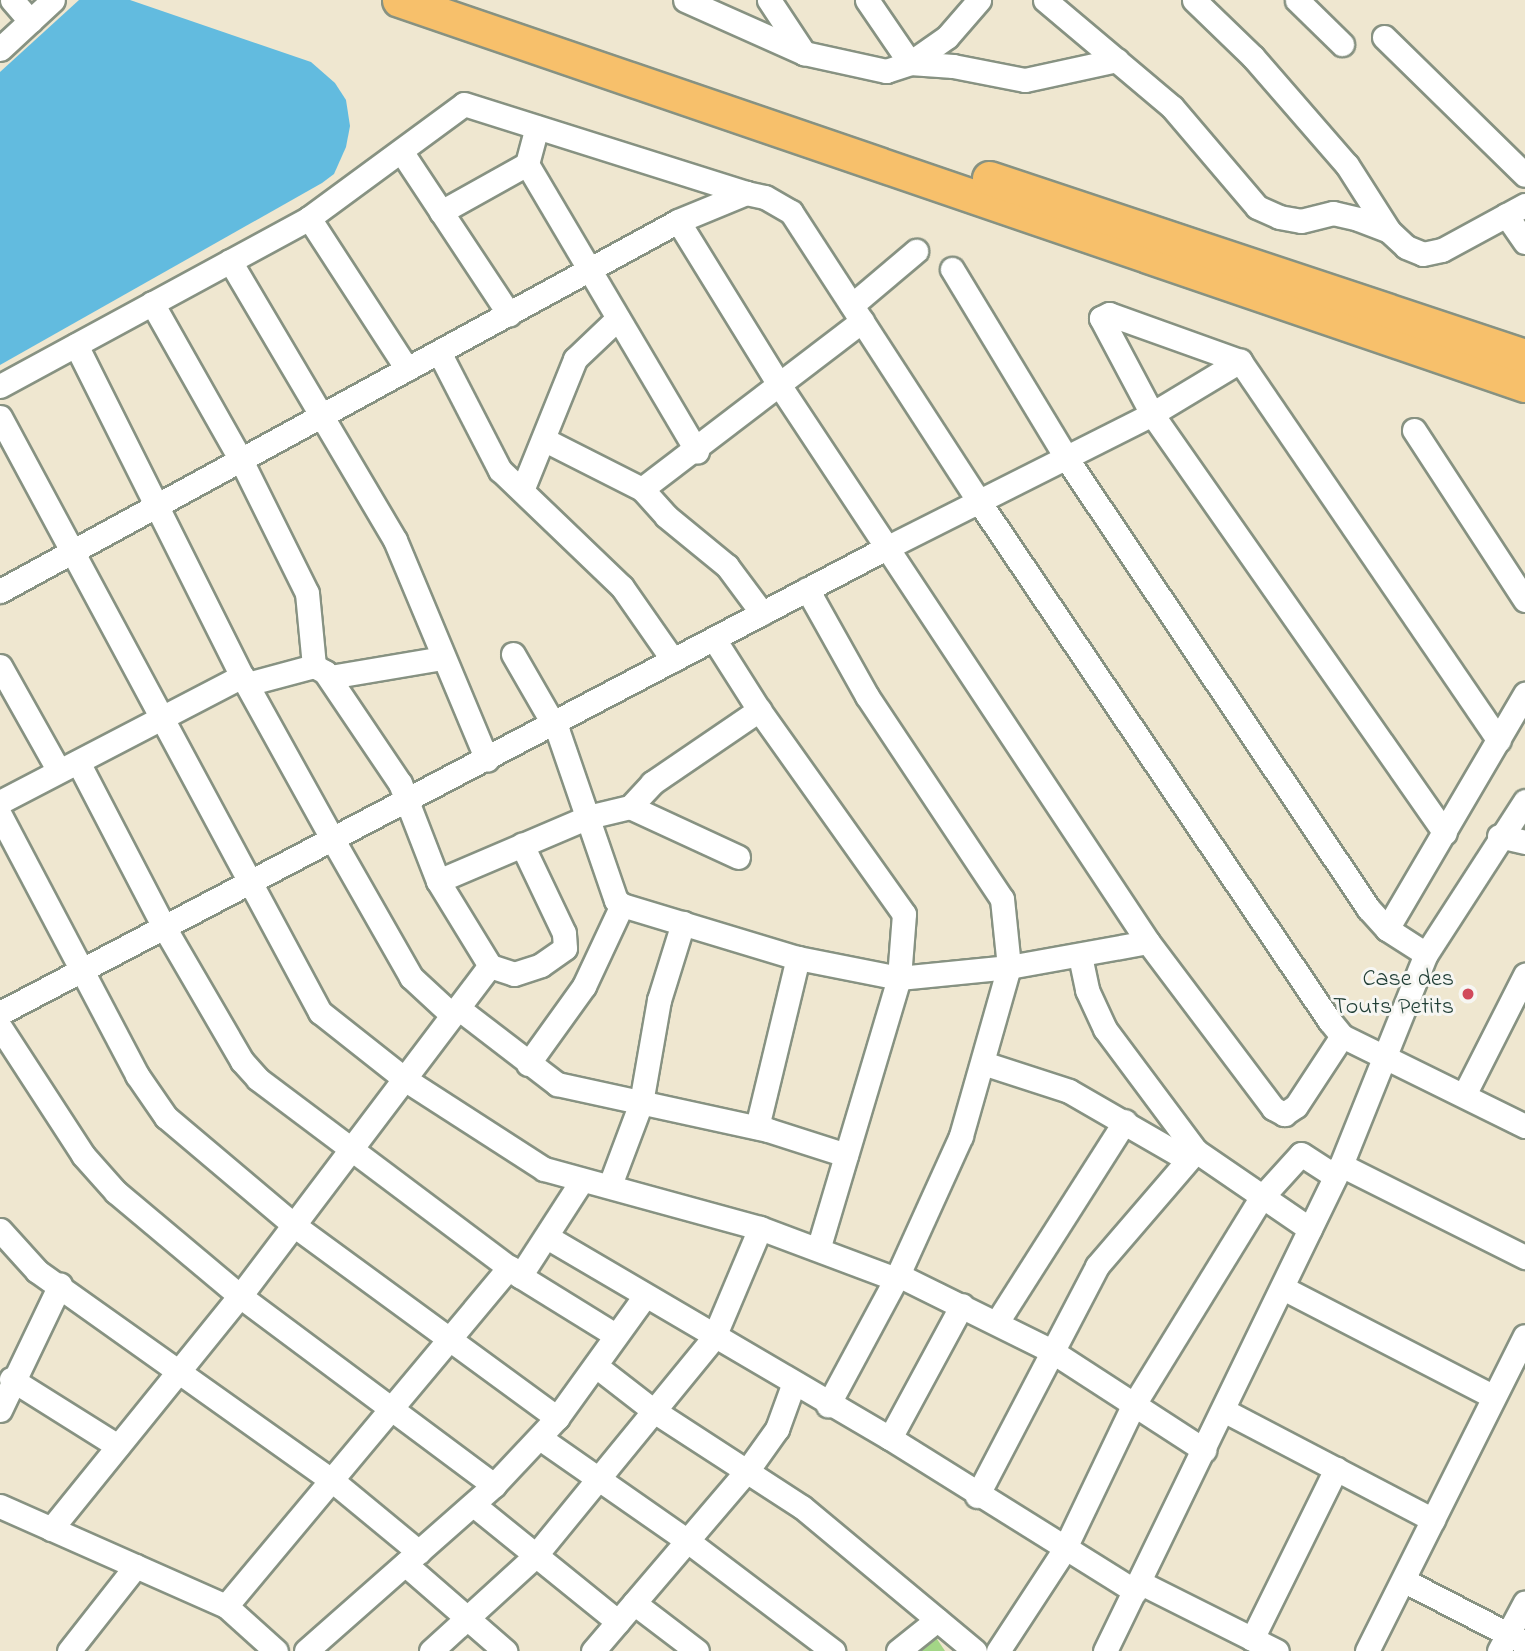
<!DOCTYPE html>
<style>
body{margin:0}
#map{position:relative;width:1525px;height:1651px;overflow:hidden;background:#efe7d0;font-family:"Indie Flower",sans-serif}
div>[style]{position:absolute}
.green>*{inset:0;background:#a3d686}
.water>*{inset:0;background:#62bbdf}
.roads{filter:drop-shadow(2px 0 #879282) drop-shadow(-2px 0 #879282) drop-shadow(0 2px #879282) drop-shadow(0 -2px #879282)}
.minor>*{height:23px;margin:-11.5px;padding:0 11.5px;transform-origin:11.5px;border-radius:11.5px;background:#fff}
.highway>*{height:33px;margin:-16.5px;padding:0 16.5px;transform-origin:16.5px;border-radius:16.5px;background:#f7c06b}
.dots>*{width:19px;height:19px;translate:-50% -50%;box-sizing:border-box;border:4px solid #f6f6f2;border-radius:50%}
span{translate:-50% -50%;white-space:nowrap;text-align:center;line-height:1.15;-webkit-text-stroke:6px #f6f6f2;paint-order:stroke}
.poi-label{font-size:24px;color:#1f3d34}
.right{translate:-100% -50%;text-align:right}
</style>
<div id="map">
<div class="green">
<div style="clip-path:polygon(935px 1636px,945px 1651px,913px 1651px)"></div>
</div>
<div class="water">
<div style="clip-path:polygon(79px 0,130px 0,311px 62px,335px 83px,346px 100px,350px 126px,346px 147px,334px 174px,322px 183px,0 365px,0 72px)"></div>
</div>
<div class="roads">
<div class="minor">
<div style="left:12px;top:0;width:28px;rotate:49deg"></div>
<div style="left:685px;top:0;width:130px;rotate:24deg"></div>
<div style="left:804px;top:53px;width:84px;rotate:12.4deg"></div>
<div style="left:886px;top:71px;width:25px;rotate:-18deg"></div>
<div style="left:910px;top:63px;width:45px;rotate:-35.1deg"></div>
<div style="left:947px;top:37px;width:49px;rotate:-49.1deg"></div>
<div style="left:769px;top:0;width:64px;rotate:56.6deg"></div>
<div style="left:867px;top:0;width:76px;rotate:55.7deg"></div>
<div style="left:1045px;top:0;width:166px;rotate:40.1deg"></div>
<div style="left:1172px;top:107px;width:131px;rotate:49.6deg"></div>
<div style="left:1257px;top:207px;width:24px;rotate:24deg"></div>
<div style="left:1279px;top:217px;width:22px;rotate:10deg"></div>
<div style="left:1301px;top:221px;width:33px;rotate:-14deg"></div>
<div style="left:1333px;top:213px;width:26px;rotate:13deg"></div>
<div style="left:1358px;top:219px;width:33px;rotate:21deg"></div>
<div style="left:1389px;top:231px;width:23px;rotate:43deg"></div>
<div style="left:1406px;top:247px;width:18px;rotate:22deg"></div>
<div style="left:1423px;top:254px;width:19px;rotate:-12deg"></div>
<div style="left:1442px;top:250px;width:94px;rotate:-28.5deg"></div>
<div style="left:1194px;top:0;width:82px;rotate:44deg"></div>
<div style="left:1253px;top:57px;width:143px;rotate:49deg"></div>
<div style="left:1347px;top:165px;width:78px;rotate:57.5deg"></div>
<div style="left:1297px;top:0;width:63px;rotate:44.4deg"></div>
<div style="left:1384px;top:37px;width:197px;rotate:44.4deg"></div>
<div style="left:0;top:49px;width:72px;rotate:-42.8deg"></div>
<div style="left:910px;top:63px;width:43px;rotate:4deg"></div>
<div style="left:953px;top:66px;width:73px;rotate:11deg"></div>
<div style="left:1025px;top:80px;width:94px;rotate:-12.3deg"></div>
<div style="left:401px;top:151px;width:196px;rotate:56.5deg"></div>
<div style="left:527px;top:164px;width:334px;rotate:59.4deg"></div>
<div style="left:441px;top:212px;width:98px;rotate:-29.2deg"></div>
<div style="left:527px;top:164px;width:38px;rotate:-75deg"></div>
<div style="left:1506px;top:215px;width:33px;rotate:55deg"></div>
<div style="left:309px;top:218px;width:180px;rotate:57deg"></div>
<div style="left:678px;top:221px;width:190px;rotate:58.3deg"></div>
<div style="left:778px;top:383px;width:670px;rotate:56.5deg"></div>
<div style="left:1148px;top:942px;width:208px;rotate:53deg"></div>
<div style="left:1273px;top:1108px;width:13px;rotate:29deg"></div>
<div style="left:1284px;top:1114px;width:14px;rotate:-34deg"></div>
<div style="left:1296px;top:1106px;width:84px;rotate:-56.7deg"></div>
<div style="left:230px;top:261px;width:324px;rotate:59.4deg"></div>
<div style="left:395px;top:540px;width:238px;rotate:67.3deg"></div>
<div style="left:952px;top:269px;width:222px;rotate:58.8deg"></div>
<div style="left:1067px;top:459px;width:541px;rotate:56.16deg"></div>
<div style="left:1368px;top:908px;width:28px;rotate:48deg"></div>
<div style="left:1387px;top:929px;width:46px;rotate:32.7deg"></div>
<div style="left:152px;top:303px;width:180px;rotate:60.5deg"></div>
<div style="left:241px;top:460px;width:148px;rotate:63.6deg"></div>
<div style="left:307px;top:593px;width:73px;rotate:84.5deg"></div>
<div style="left:852px;top:305px;width:84px;rotate:-40.2deg"></div>
<div style="left:76px;top:345px;width:370px;rotate:63.4deg"></div>
<div style="left:242px;top:676px;width:188px;rotate:61deg"></div>
<div style="left:333px;top:840px;width:158px;rotate:60.3deg"></div>
<div style="left:411px;top:977px;width:56px;rotate:42.8deg"></div>
<div style="left:439px;top:352px;width:133px;rotate:62.7deg"></div>
<div style="left:500px;top:470px;width:169px;rotate:43.8deg"></div>
<div style="left:622px;top:587px;width:89px;rotate:55.1deg"></div>
<div style="left:1240px;top:361px;width:139px;rotate:-160.3deg"></div>
<div style="left:1109px;top:314px;width:9px;rotate:153deg"></div>
<div style="left:1101px;top:318px;width:109px;rotate:62deg"></div>
<div style="left:1152px;top:414px;width:511px;rotate:55.04deg"></div>
<div style="left:0;top:386px;width:352px;rotate:-28.5deg"></div>
<div style="left:309px;top:218px;width:192px;rotate:-36.3deg"></div>
<div style="left:464px;top:104px;width:296px;rotate:17.5deg"></div>
<div style="left:0;top:417px;width:676px;rotate:61.73deg"></div>
<div style="left:320px;top:1012px;width:110px;rotate:38.3deg"></div>
<div style="left:406px;top:1080px;width:164px;rotate:32.8deg"></div>
<div style="left:544px;top:1169px;width:224px;rotate:15.3deg"></div>
<div style="left:760px;top:1228px;width:145px;rotate:20.6deg"></div>
<div style="left:1414px;top:430px;width:203px;rotate:56.9deg"></div>
<div style="left:545px;top:440px;width:109px;rotate:26.8deg"></div>
<div style="left:642px;top:489px;width:36px;rotate:48deg"></div>
<div style="left:666px;top:516px;width:79px;rotate:39.3deg"></div>
<div style="left:727px;top:566px;width:59px;rotate:53.3deg"></div>
<div style="left:523px;top:488px;width:139px;rotate:-68deg"></div>
<div style="left:575px;top:359px;width:59px;rotate:-43.6deg"></div>
<div style="left:642px;top:489px;width:277px;rotate:-37.4deg"></div>
<div style="left:807px;top:589px;width:123px;rotate:60.7deg"></div>
<div style="left:867px;top:696px;width:244px;rotate:56.4deg"></div>
<div style="left:1002px;top:899px;width:68px;rotate:84.1deg"></div>
<div style="left:1009px;top:967px;width:176px;rotate:105.9deg"></div>
<div style="left:961px;top:1136px;width:153px;rotate:114.4deg"></div>
<div style="left:898px;top:1275px;width:148px;rotate:118.3deg"></div>
<div style="left:0;top:591px;width:772px;rotate:-28.62deg"></div>
<div style="left:678px;top:221px;width:74px;rotate:-22.4deg"></div>
<div style="left:746px;top:193px;width:19px;rotate:12deg"></div>
<div style="left:765px;top:197px;width:30px;rotate:30deg"></div>
<div style="left:791px;top:212px;width:347px;rotate:57deg"></div>
<div style="left:980px;top:503px;width:624px;rotate:55.98deg"></div>
<div style="left:1329px;top:1020px;width:21px;rotate:51deg"></div>
<div style="left:1342px;top:1036px;width:204px;rotate:26.2deg"></div>
<div style="left:714px;top:639px;width:84px;rotate:57.6deg"></div>
<div style="left:759px;top:710px;width:250px;rotate:54.6deg"></div>
<div style="left:904px;top:914px;width:64px;rotate:94.5deg"></div>
<div style="left:899px;top:978px;width:281px;rotate:106.6deg"></div>
<div style="left:513px;top:654px;width:90px;rotate:60deg"></div>
<div style="left:558px;top:732px;width:178px;rotate:71deg"></div>
<div style="left:616px;top:900px;width:8px;rotate:40deg"></div>
<div style="left:622px;top:905px;width:184px;rotate:16.8deg"></div>
<div style="left:798px;top:958px;width:103px;rotate:11.2deg"></div>
<div style="left:899px;top:978px;width:111px;rotate:-5.7deg"></div>
<div style="left:1009px;top:967px;width:141px;rotate:-10.2deg"></div>
<div style="left:0;top:666px;width:120px;rotate:60.7deg"></div>
<div style="left:330px;top:677px;width:114px;rotate:-9.6deg"></div>
<div style="left:247px;top:684px;width:69px;rotate:-15deg"></div>
<div style="left:314px;top:666px;width:13px;rotate:29deg"></div>
<div style="left:325px;top:672px;width:134px;rotate:56deg"></div>
<div style="left:400px;top:783px;width:105px;rotate:68.8deg"></div>
<div style="left:438px;top:881px;width:100px;rotate:58.5deg"></div>
<div style="left:490px;top:966px;width:25px;rotate:18deg"></div>
<div style="left:514px;top:974px;width:28px;rotate:-18deg"></div>
<div style="left:541px;top:965px;width:29px;rotate:-35deg"></div>
<div style="left:565px;top:948px;width:15px;rotate:-94deg"></div>
<div style="left:564px;top:933px;width:98px;rotate:-115.5deg"></div>
<div style="left:78px;top:762px;width:186px;rotate:62.5deg"></div>
<div style="left:164px;top:927px;width:155px;rotate:59.8deg"></div>
<div style="left:242px;top:1061px;width:24px;rotate:48deg"></div>
<div style="left:258px;top:1079px;width:328px;rotate:36.9deg"></div>
<div style="left:520px;top:1276px;width:112px;rotate:31.8deg"></div>
<div style="left:0;top:802px;width:273px;rotate:-27.5deg"></div>
<div style="left:630px;top:807px;width:119px;rotate:24.8deg"></div>
<div style="left:0;top:815px;width:294px;rotate:62.2deg"></div>
<div style="left:137px;top:1075px;width:51px;rotate:55.4deg"></div>
<div style="left:166px;top:1117px;width:169px;rotate:40.2deg"></div>
<div style="left:295px;top:1226px;width:325px;rotate:36.2deg"></div>
<div style="left:1499px;top:836px;width:27px;rotate:13deg"></div>
<div style="left:438px;top:881px;width:163px;rotate:-23.1deg"></div>
<div style="left:588px;top:817px;width:43px;rotate:-13.4deg"></div>
<div style="left:630px;top:807px;width:33px;rotate:-47deg"></div>
<div style="left:652px;top:783px;width:130px;rotate:-34.3deg"></div>
<div style="left:1387px;top:929px;width:273px;rotate:-59.6deg"></div>
<div style="left:1080px;top:956px;width:35px;rotate:78deg"></div>
<div style="left:1087px;top:990px;width:43px;rotate:65.2deg"></div>
<div style="left:1105px;top:1029px;width:152px;rotate:53.3deg"></div>
<div style="left:458px;top:1008px;width:125px;rotate:37.5deg"></div>
<div style="left:557px;top:1084px;width:216px;rotate:12.3deg"></div>
<div style="left:768px;top:1130px;width:82px;rotate:17.8deg"></div>
<div style="left:0;top:1013px;width:1003px;rotate:-27.69deg"></div>
<div style="left:888px;top:547px;width:296px;rotate:-26.7deg"></div>
<div style="left:1152px;top:414px;width:103px;rotate:-31.1deg"></div>
<div style="left:1240px;top:361px;width:459px;rotate:55.7deg"></div>
<div style="left:0;top:1027px;width:153px;rotate:57deg"></div>
<div style="left:83px;top:1155px;width:50px;rotate:48.3deg"></div>
<div style="left:116px;top:1192px;width:162px;rotate:40deg"></div>
<div style="left:240px;top:1296px;width:317px;rotate:36.7deg"></div>
<div style="left:983px;top:1063px;width:90px;rotate:18deg"></div>
<div style="left:1069px;top:1091px;width:136px;rotate:30deg"></div>
<div style="left:528px;top:1064px;width:96px;rotate:-54.3deg"></div>
<div style="left:584px;top:986px;width:89px;rotate:-64.9deg"></div>
<div style="left:1464px;top:1095px;width:135px;rotate:-63.1deg"></div>
<div style="left:757px;top:1127px;width:174px;rotate:-76.4deg"></div>
<div style="left:1341px;top:1165px;width:206px;rotate:26.6deg"></div>
<div style="left:610px;top:1185px;width:88px;rotate:-69.3deg"></div>
<div style="left:641px;top:1103px;width:105px;rotate:-80.1deg"></div>
<div style="left:659px;top:1000px;width:81px;rotate:-72.7deg"></div>
<div style="left:0;top:1230px;width:55px;rotate:47.9deg"></div>
<div style="left:37px;top:1271px;width:364px;rotate:35.4deg"></div>
<div style="left:334px;top:1482px;width:110px;rotate:39.5deg"></div>
<div style="left:547px;top:1237px;width:398px;rotate:30.4deg"></div>
<div style="left:890px;top:1438px;width:289px;rotate:32deg"></div>
<div style="left:898px;top:1275px;width:169px;rotate:26.3deg"></div>
<div style="left:1050px;top:1350px;width:184px;rotate:33deg"></div>
<div style="left:520px;top:1276px;width:114px;rotate:-57.1deg"></div>
<div style="left:1283px;top:1288px;width:237px;rotate:27.3deg"></div>
<div style="left:997px;top:1322px;width:238px;rotate:-57.5deg"></div>
<div style="left:596px;top:1366px;width:73px;rotate:37.8deg"></div>
<div style="left:654px;top:1411px;width:176px;rotate:33deg"></div>
<div style="left:802px;top:1507px;width:225px;rotate:39.8deg"></div>
<div style="left:11px;top:1379px;width:126px;rotate:32.1deg"></div>
<div style="left:0;top:1410px;width:139px;rotate:-64.4deg"></div>
<div style="left:1223px;top:1410px;width:237px;rotate:27.6deg"></div>
<div style="left:540px;top:1438px;width:182px;rotate:34.9deg"></div>
<div style="left:689px;top:1542px;width:181px;rotate:37.1deg"></div>
<div style="left:890px;top:1438px;width:151px;rotate:-61.6deg"></div>
<div style="left:977px;top:1496px;width:259px;rotate:-62.4deg"></div>
<div style="left:1097px;top:1266px;width:152px;rotate:-49.3deg"></div>
<div style="left:1196px;top:1151px;width:138px;rotate:34.4deg"></div>
<div style="left:0;top:1506px;width:247px;rotate:23.9deg"></div>
<div style="left:226px;top:1606px;width:67px;rotate:42deg"></div>
<div style="left:475px;top:1506px;width:184px;rotate:39deg"></div>
<div style="left:51px;top:1529px;width:300px;rotate:-51deg"></div>
<div style="left:240px;top:1296px;width:414px;rotate:-52.9deg"></div>
<div style="left:405px;top:1564px;width:133px;rotate:41deg"></div>
<div style="left:1403px;top:1580px;width:137px;rotate:27.3deg"></div>
<div style="left:1139px;top:1582px;width:154px;rotate:26.6deg"></div>
<div style="left:634px;top:1603px;width:79px;rotate:37.3deg"></div>
<div style="left:226px;top:1606px;width:442px;rotate:-50.1deg"></div>
<div style="left:1252px;top:1639px;width:190px;rotate:-63.7deg"></div>
<div style="left:69px;top:1651px;width:108px;rotate:-51.8deg"></div>
<div style="left:306px;top:1651px;width:251px;rotate:-41.4deg"></div>
<div style="left:494px;top:1485px;width:92px;rotate:-46.8deg"></div>
<div style="left:557px;top:1418px;width:150px;rotate:-54.2deg"></div>
<div style="left:431px;top:1651px;width:141px;rotate:-42.4deg"></div>
<div style="left:535px;top:1556px;width:283px;rotate:-50.7deg"></div>
<div style="left:714px;top:1337px;width:118px;rotate:-67.1deg"></div>
<div style="left:593px;top:1651px;width:237px;rotate:-49.5deg"></div>
<div style="left:747px;top:1471px;width:52px;rotate:-54.5deg"></div>
<div style="left:777px;top:1429px;width:47px;rotate:-70deg"></div>
<div style="left:898px;top:1651px;width:50px;rotate:-38.5deg"></div>
<div style="left:998px;top:1651px;width:121px;rotate:-56.8deg"></div>
<div style="left:1064px;top:1550px;width:160px;rotate:-64.4deg"></div>
<div style="left:1133px;top:1406px;width:244px;rotate:-58.4deg"></div>
<div style="left:1261px;top:1198px;width:59px;rotate:-47.7deg"></div>
<div style="left:1301px;top:1154px;width:40px;rotate:32.9deg"></div>
<div style="left:1105px;top:1651px;width:540px;rotate:-64.1deg"></div>
<div style="left:1341px;top:1165px;width:227px;rotate:-68.1deg"></div>
<div style="left:1426px;top:954px;width:182px;rotate:-57.1deg"></div>
<div style="left:1367px;top:1651px;width:352px;rotate:-63.4deg"></div>
<div style="left:1499px;top:1651px;width:55px;rotate:-62deg"></div>
</div>
<div class="highway">
<div style="left:399px;top:0;width:1190px;rotate:18.88deg"></div>
<div style="left:989px;top:178px;width:565px;rotate:18.37deg"></div>
</div>
</div>
<div class="dots">
<div style="left:1468px;top:994px;background:#d1495b"></div>
</div>
<div class="poi-label">
<span class="right" style="left:1454px;top:994px">Case des<br>Touts Petits</span>
</div>
</div>
